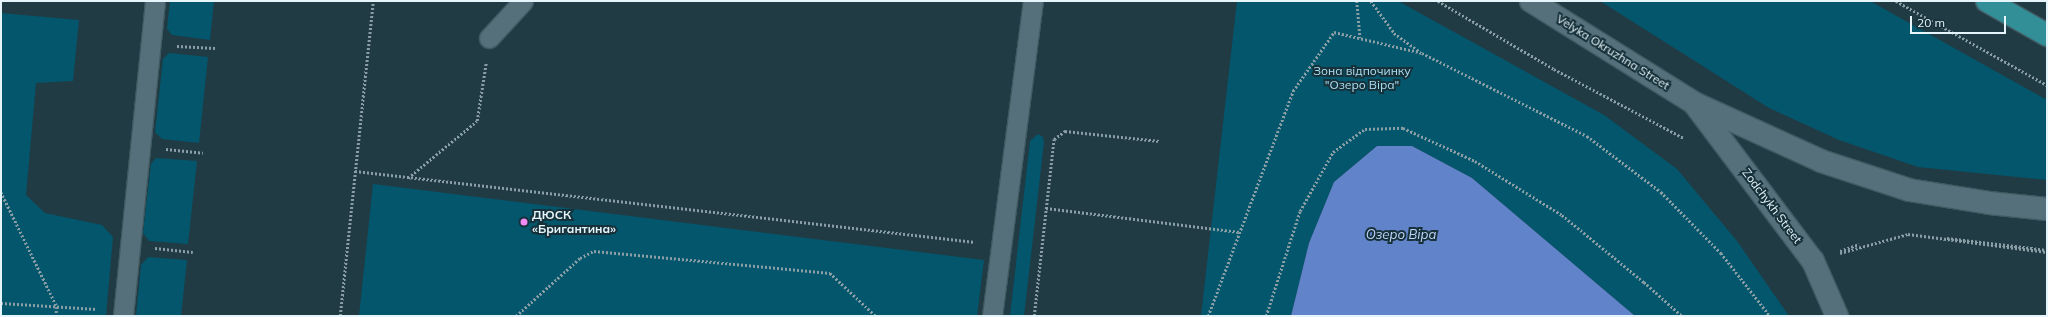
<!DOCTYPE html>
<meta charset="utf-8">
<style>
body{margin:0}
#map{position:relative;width:2048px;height:317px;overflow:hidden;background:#213b45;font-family:Mulish,sans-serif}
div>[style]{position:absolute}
.green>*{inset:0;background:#03566b}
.water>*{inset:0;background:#6183c9}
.path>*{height:2.5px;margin-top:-1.25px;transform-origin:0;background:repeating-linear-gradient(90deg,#8a9ea6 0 2px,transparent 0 4px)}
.roads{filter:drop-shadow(1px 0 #415961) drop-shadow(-1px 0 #415961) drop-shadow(0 1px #415961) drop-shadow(0 -1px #415961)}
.service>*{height:19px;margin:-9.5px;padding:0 9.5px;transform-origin:9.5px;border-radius:9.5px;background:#55707b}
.secondary>*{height:22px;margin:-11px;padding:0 11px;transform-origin:11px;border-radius:11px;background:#55707b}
.trunk>*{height:22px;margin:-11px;padding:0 11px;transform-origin:11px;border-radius:11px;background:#328e97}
.dots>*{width:11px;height:11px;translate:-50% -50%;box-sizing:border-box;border:2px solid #17313a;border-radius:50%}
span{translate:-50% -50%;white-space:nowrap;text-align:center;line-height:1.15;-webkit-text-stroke:4px #17313a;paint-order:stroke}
.street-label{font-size:12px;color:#e6f5fb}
.park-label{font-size:12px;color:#addff2}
.poi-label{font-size:12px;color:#e6f5fb;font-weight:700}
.left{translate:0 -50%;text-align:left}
.water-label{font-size:13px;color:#c0d4fb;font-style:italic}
.frame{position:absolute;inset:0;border:2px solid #e6f5fb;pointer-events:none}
.scale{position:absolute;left:1910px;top:16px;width:96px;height:18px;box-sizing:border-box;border:2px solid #e6f5fb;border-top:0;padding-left:5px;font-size:12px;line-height:14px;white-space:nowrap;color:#e6f5fb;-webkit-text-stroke:3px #17313a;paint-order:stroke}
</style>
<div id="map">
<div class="green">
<div style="clip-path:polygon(170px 1px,214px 1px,210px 40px,172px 35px,167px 29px)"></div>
<div style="clip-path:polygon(1237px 1px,1398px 1px,1604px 115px,1677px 169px,1737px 241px,1789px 316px,1635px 316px,1472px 178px,1412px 146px,1377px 146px,1334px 182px,1309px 243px,1291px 316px,1201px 316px)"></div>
<div style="clip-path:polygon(1600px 1px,1870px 1px,2047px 100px,2047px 180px,1918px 167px,1839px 140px,1769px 108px)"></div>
<div style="clip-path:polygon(1px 13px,79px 20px,73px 81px,36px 83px,26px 195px,45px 213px,102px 225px,113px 237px,106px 316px,1px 316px)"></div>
<div style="clip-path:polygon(169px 53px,208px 57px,199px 143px,162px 139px,155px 132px,163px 59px)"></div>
<div style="clip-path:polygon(1038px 134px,1043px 137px,1044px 142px,1024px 316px,1010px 316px,1030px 141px)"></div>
<div style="clip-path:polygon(156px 158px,197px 161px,188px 244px,149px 241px,143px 233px,151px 164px)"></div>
<div style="clip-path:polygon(373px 184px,984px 260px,977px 316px,359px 316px)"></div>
<div style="clip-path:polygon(148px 257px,187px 260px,181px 316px,136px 316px,141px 265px)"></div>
</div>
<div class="water">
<div style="clip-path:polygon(1377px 146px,1412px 146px,1472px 178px,1635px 316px,1291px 316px,1309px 243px,1334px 182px)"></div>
</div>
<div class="path">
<div style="left:1357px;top:1px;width:37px;rotate:85deg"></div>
<div style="left:1371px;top:1px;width:39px;rotate:54deg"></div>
<div style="left:1394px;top:33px;width:32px;rotate:36deg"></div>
<div style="left:1438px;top:1px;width:134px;rotate:30.4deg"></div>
<div style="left:1554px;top:69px;width:147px;rotate:28deg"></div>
<div style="left:1896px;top:1px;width:173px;rotate:29.1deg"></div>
<div style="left:177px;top:46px;width:38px;rotate:3deg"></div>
<div style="left:166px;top:149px;width:37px;rotate:6deg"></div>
<div style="left:355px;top:171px;width:624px;rotate:6.53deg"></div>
<div style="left:408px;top:178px;width:89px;rotate:-39.6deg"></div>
<div style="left:477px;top:121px;width:59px;rotate:-81.2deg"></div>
<div style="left:1px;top:192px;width:128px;rotate:64deg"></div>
<div style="left:57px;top:307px;width:9px;rotate:96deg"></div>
<div style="left:1046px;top:208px;width:195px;rotate:7.1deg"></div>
<div style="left:1947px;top:238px;width:101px;rotate:6.8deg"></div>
<div style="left:155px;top:248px;width:38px;rotate:6deg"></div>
<div style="left:1840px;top:251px;width:20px;rotate:-20deg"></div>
<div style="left:1840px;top:253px;width:71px;rotate:-15.6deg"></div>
<div style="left:1908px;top:234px;width:140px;rotate:7.4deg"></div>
<div style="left:1px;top:303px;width:96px;rotate:3.6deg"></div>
<div style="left:340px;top:316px;width:317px;rotate:-84deg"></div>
<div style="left:516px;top:316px;width:86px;rotate:-42.2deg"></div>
<div style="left:580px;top:258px;width:16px;rotate:-27deg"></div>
<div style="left:594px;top:251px;width:237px;rotate:5.3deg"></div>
<div style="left:830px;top:273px;width:63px;rotate:43.1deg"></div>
<div style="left:1034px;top:316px;width:178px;rotate:-83.6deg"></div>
<div style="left:1054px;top:139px;width:14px;rotate:-36deg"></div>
<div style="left:1065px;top:131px;width:95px;rotate:6.1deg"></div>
<div style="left:1208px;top:316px;width:241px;rotate:-69.3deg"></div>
<div style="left:1293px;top:91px;width:72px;rotate:-55.2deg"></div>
<div style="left:1334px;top:32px;width:90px;rotate:13.4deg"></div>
<div style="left:1422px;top:53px;width:185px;rotate:26.7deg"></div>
<div style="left:1587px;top:136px;width:93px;rotate:37.1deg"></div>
<div style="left:1661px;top:192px;width:86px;rotate:45.5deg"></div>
<div style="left:1721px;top:253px;width:80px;rotate:52.1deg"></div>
<div style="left:1266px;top:316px;width:110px;rotate:-72.1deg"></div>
<div style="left:1300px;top:211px;width:68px;rotate:-60.8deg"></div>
<div style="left:1333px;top:152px;width:39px;rotate:-36deg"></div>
<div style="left:1365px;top:129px;width:38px;rotate:-2deg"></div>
<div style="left:1403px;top:128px;width:79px;rotate:24.6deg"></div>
<div style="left:1475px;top:161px;width:102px;rotate:31.8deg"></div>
<div style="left:1562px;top:215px;width:106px;rotate:39.3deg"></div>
<div style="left:1644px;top:282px;width:51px;rotate:41.8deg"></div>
</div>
<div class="roads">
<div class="service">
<div style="left:489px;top:38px;width:50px;rotate:-47.4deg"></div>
<div style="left:123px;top:316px;width:317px;rotate:-84.2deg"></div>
<div style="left:992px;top:316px;width:318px;rotate:-82.6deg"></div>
</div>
<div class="secondary">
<div style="left:1531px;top:1px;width:192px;rotate:32deg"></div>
<div style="left:1694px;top:103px;width:140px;rotate:24.5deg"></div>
<div style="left:1821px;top:161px;width:93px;rotate:18.2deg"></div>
<div style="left:1909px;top:190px;width:81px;rotate:9.2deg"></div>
<div style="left:1989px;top:203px;width:58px;rotate:5.9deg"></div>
<div style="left:1696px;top:106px;width:194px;rotate:53deg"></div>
<div style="left:1813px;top:261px;width:60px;rotate:66.4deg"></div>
</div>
<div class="trunk">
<div style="left:1987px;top:1px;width:69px;rotate:29.5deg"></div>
</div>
</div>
<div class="dots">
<div style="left:524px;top:222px;background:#f08bf5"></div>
</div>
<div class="street-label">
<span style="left:1613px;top:52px;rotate:32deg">Velyka Okruzhna Street</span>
<span style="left:1772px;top:206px;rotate:53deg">Zodchykh Street</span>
</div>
<div class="park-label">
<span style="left:1362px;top:78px">Зона відпочинку<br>"Озеро Віра"</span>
</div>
<div class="poi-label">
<span class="left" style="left:532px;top:222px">ДЮСК<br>«Бригантина»</span>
</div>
<div class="water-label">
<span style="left:1401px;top:234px">Озеро Віра</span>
</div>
<div class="frame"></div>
<div class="scale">20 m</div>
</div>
